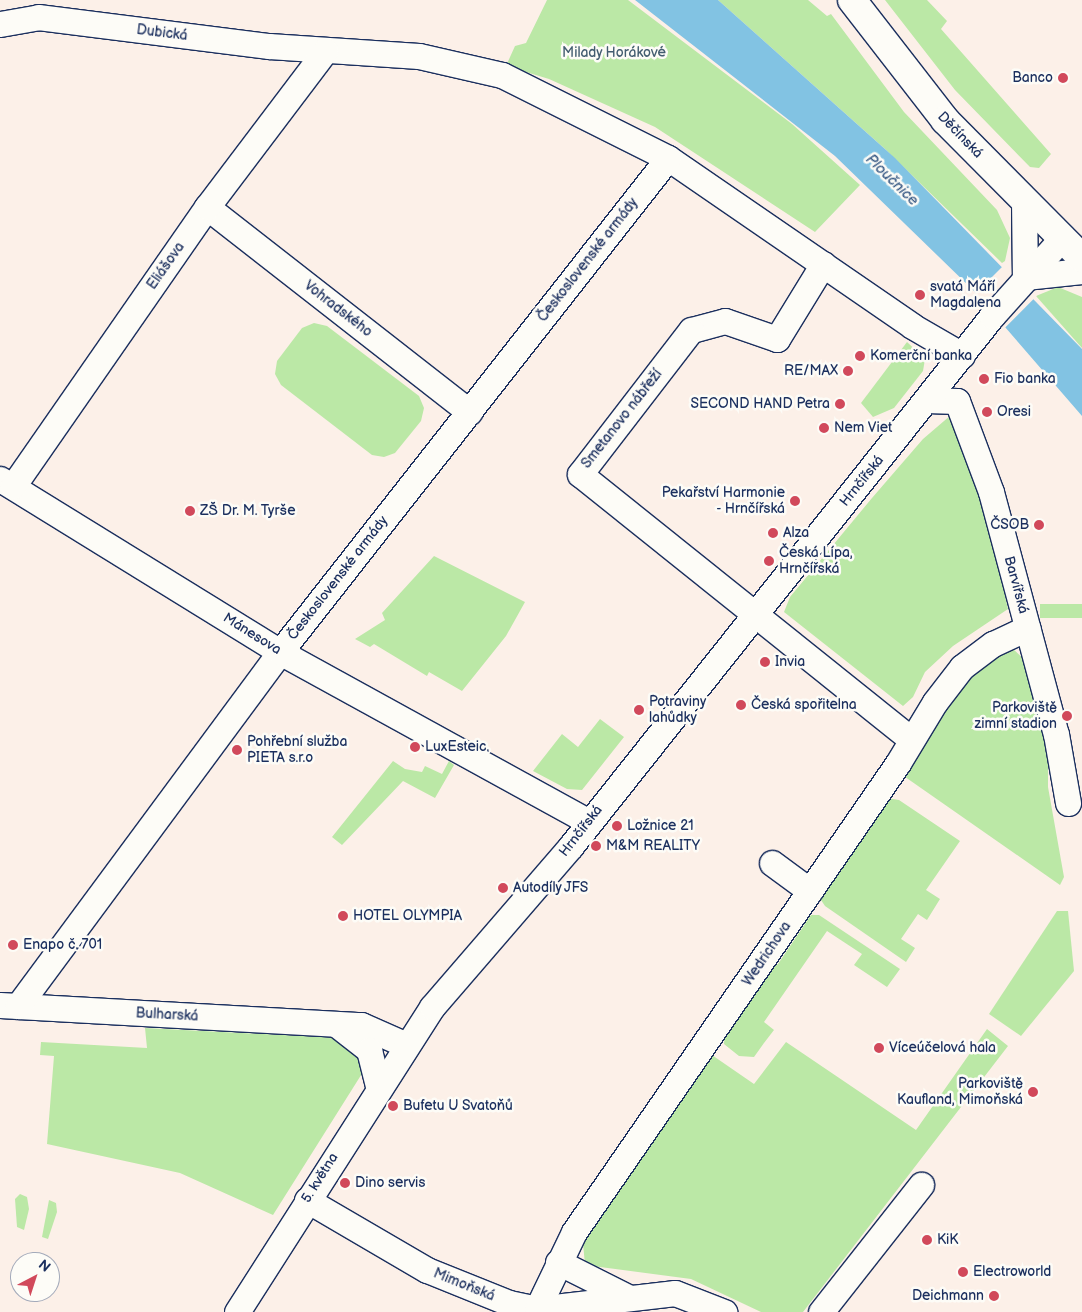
<!DOCTYPE html>
<meta charset="utf-8">
<style>
body{margin:0}
#map{position:relative;width:1082px;height:1312px;overflow:hidden;background:#fcf0e8;font-family:"Balsamiq Sans",sans-serif}
div>[style]{position:absolute}
.green>*{inset:0;background:#bbe8a6;transform-origin:0 0}
.water>*{inset:0;background:#82c3e3}
.pier>*{inset:0;background:#fcf0e8;transform-origin:0 0}
.roads{filter:drop-shadow(1px 0 #1b2f5e) drop-shadow(-1px 0 #1b2f5e) drop-shadow(0 1px #1b2f5e) drop-shadow(0 -1px #1b2f5e)}
.minor>*{height:25px;margin:-12.5px;padding:0 12.5px;transform-origin:12.5px;border-radius:12.5px;background:#fdfcf7}
.major>*{height:28px;margin:-14px;padding:0 14px;transform-origin:14px;border-radius:14px;background:#fdfcf7}
.dots>*{width:14px;height:14px;translate:-50% -50%;box-sizing:border-box;border:2px solid #fdfcf7;border-radius:50%}
span{translate:-50% -50%;white-space:nowrap;text-align:center;line-height:1.15;-webkit-text-stroke:5px #fdfcf7;paint-order:stroke}
.street-label{font-size:14px;color:#1b2f5e}
.park-label{font-size:14px;color:#435d70}
.poi-label{font-size:14px;color:#1b2f5e}
.right{translate:-100% -50%;text-align:right}
.left{translate:0 -50%;text-align:left}
.water-label{font-size:15px;color:#3a5b86;font-style:italic}
.north{position:absolute;left:10px;top:1252px;width:50px;height:50px;box-sizing:border-box;background:#fdfcf7;border:1px solid #a3aaba;border-radius:50%;rotate:40deg;font-size:14px;font-weight:700;line-height:20px;text-align:center;color:#1b2f5e}
.north::after{content:'';display:block;margin:auto;width:18px;height:22px;background:#d1495b;clip-path:polygon(50% 0,100% 100%,50% 72%,0 100%)}
</style>
<div id="map">
<div class="green">
<div style="clip-path:polygon(547px 0,628px 0,792px 124px,860px 185px,815px 232px,655px 127px,549px 79px,506px 66px,515px 46px,526px 43px)"></div>
<div style="clip-path:polygon(718px 0,808px 0,827px 16px,831px 14px,904px 112px,997px 210px,1010px 238px,1005px 261px,1002px 263px,885px 149px)"></div>
<div style="clip-path:polygon(885px 0,927px 0,947px 21px,941px 29px,1051px 154px,1039px 168px,1030px 167px,955px 90px)"></div>
<div style="clip-path:polygon(1058px 287px,1082px 297px,1082px 348px,1036px 296px)"></div>
<div style="clip-path:polygon(314px 323px,327px 326px,419px 396px,424px 408px,421px 421px,395px 453px,384px 457px,372px 455px,281px 385px,275px 374px,277px 361px,302px 328px)"></div>
<div style="clip-path:polygon(907px 342px,925px 359px,923px 371px,894px 408px,873px 417px,861px 403px)"></div>
<div style="clip-path:polygon(951px 415px,990px 527px,1008px 609px,953px 646px,925px 672px,913px 697px,903px 706px,784px 612px,790px 597px,872px 498px,923px 439px)"></div>
<div style="clip-path:polygon(434px 556px,525px 602px,506px 636px,462px 691px,429px 672px,427px 676px,374px 644px,370px 647px,355px 639px,385px 620px,382px 613px)"></div>
<div style="left:1082px;top:604px;width:14px;height:42px;rotate:90deg"></div>
<div style="clip-path:polygon(1012px 648px,1027px 662px,1048px 758px,1048px 787px,1064px 877px,1060px 885px,898px 772px,953px 695px,986px 660px)"></div>
<div style="clip-path:polygon(600px 719px,624px 737px,582px 790px,567px 789px,533px 771px,562px 734px,578px 747px)"></div>
<div style="clip-path:polygon(393px 761px,405px 769px,422px 772px,425px 766px,442px 774px,449px 761px,454px 765px,435px 798px,403px 781px,342px 845px,332px 837px)"></div>
<div style="clip-path:polygon(887px 798px,899px 800px,960px 841px,926px 890px,940px 899px,927px 920px,918px 914px,901px 939px,915px 948px,906px 962px,825px 906px,817px 894px)"></div>
<div style="clip-path:polygon(1057px 911px,1068px 911px,1074px 971px,1021px 1036px,989px 1014px)"></div>
<div style="clip-path:polygon(811px 915px,819px 915px,900px 969px,887px 987px,854px 965px,862px 954px,827px 931px,764px 1022px,774px 1030px,764px 1043px,754px 1057px,739px 1056px,724px 1044px,725px 1030px,754px 997px,767px 971px,778px 964px)"></div>
<div style="clip-path:polygon(145px 1028px,340px 1038px,356px 1047px,363px 1072px,273px 1215px,180px 1173px,47px 1144px,54px 1056px,40px 1055px,41px 1042px,147px 1048px)"></div>
<div style="clip-path:polygon(987px 1029px,1008px 1046px,803px 1312px,761px 1312px,691px 1279px,585px 1265px,583px 1243px,578px 1241px,709px 1053px,754px 1084px,786px 1042px,916px 1130px)"></div>
<div style="clip-path:polygon(20px 1194px,27px 1197px,29px 1209px,24px 1230px,17px 1227px,15px 1199px)"></div>
<div style="clip-path:polygon(49px 1200px,56px 1203px,57px 1212px,48px 1239px,42px 1237px)"></div>
</div>
<div class="water">
<div style="clip-path:polygon(635px 0,718px 0,895px 158px,1082px 349px,1082px 416px,973px 290px,835px 156px)"></div>
</div>
<div class="pier">
<div style="left:1005px;top:264px;width:45px;height:45px;rotate:45deg"></div>
</div>
<div class="roads">
<div class="minor">
<div style="left:0;top:24px;width:39px;rotate:-10deg"></div>
<div style="left:38px;top:17px;width:233px;rotate:7.2deg"></div>
<div style="left:269px;top:46px;width:150px;rotate:3.8deg"></div>
<div style="left:419px;top:56px;width:85px;rotate:12.9deg"></div>
<div style="left:502px;top:75px;width:186px;rotate:26.6deg"></div>
<div style="left:668px;top:158px;width:296px;rotate:34.5deg"></div>
<div style="left:912px;top:326px;width:58px;rotate:30.1deg"></div>
<div style="left:1024px;top:200px;width:77px;rotate:89.3deg"></div>
<div style="left:207px;top:207px;width:333px;rotate:38deg"></div>
<div style="left:823px;top:264px;width:88px;rotate:121.5deg"></div>
<div style="left:777px;top:339px;width:55px;rotate:-160.9deg"></div>
<div style="left:725px;top:321px;width:35px;rotate:165deg"></div>
<div style="left:691px;top:330px;width:182px;rotate:127.6deg"></div>
<div style="left:580px;top:474px;width:424px;rotate:38.7deg"></div>
<div style="left:1025px;top:277px;width:57px;rotate:-6deg"></div>
<div style="left:926px;top:400px;width:31px;rotate:2deg"></div>
<div style="left:957px;top:401px;width:97px;rotate:69.5deg"></div>
<div style="left:991px;top:492px;width:251px;rotate:75deg"></div>
<div style="left:1056px;top:734px;width:70px;rotate:80.1deg"></div>
<div style="left:0;top:479px;width:329px;rotate:31.7deg"></div>
<div style="left:280px;top:652px;width:353px;rotate:28.8deg"></div>
<div style="left:13px;top:486px;width:340px;rotate:-55.2deg"></div>
<div style="left:207px;top:207px;width:196px;rotate:-52.9deg"></div>
<div style="left:772px;top:863px;width:47px;rotate:36.4deg"></div>
<div style="left:0;top:1005px;width:362px;rotate:3.2deg"></div>
<div style="left:361px;top:1025px;width:47px;rotate:23.8deg"></div>
<div style="left:18px;top:1006px;width:440px;rotate:-53.5deg"></div>
<div style="left:280px;top:652px;width:628px;rotate:-51.85deg"></div>
<div style="left:337px;top:1025px;width:41px;rotate:38deg"></div>
<div style="left:369px;top:1050px;width:37px;rotate:76deg"></div>
<div style="left:307px;top:1200px;width:139px;rotate:30.3deg"></div>
<div style="left:427px;top:1270px;width:88px;rotate:21.9deg"></div>
<div style="left:509px;top:1303px;width:29px;rotate:12deg"></div>
<div style="left:537px;top:1309px;width:139px;rotate:-6.6deg"></div>
<div style="left:675px;top:1293px;width:53px;rotate:21.2deg"></div>
<div style="left:558px;top:1262px;width:80px;rotate:26.6deg"></div>
<div style="left:537px;top:1309px;width:85px;rotate:-64.3deg"></div>
<div style="left:574px;top:1232px;width:570px;rotate:-55.36deg"></div>
<div style="left:898px;top:763px;width:71px;rotate:-58.8deg"></div>
<div style="left:935px;top:702px;width:44px;rotate:-52.4deg"></div>
<div style="left:962px;top:667px;width:39px;rotate:-37deg"></div>
<div style="left:993px;top:644px;width:38px;rotate:-25deg"></div>
<div style="left:237px;top:1312px;width:362px;rotate:-57.4deg"></div>
<div style="left:432px;top:1007px;width:213px;rotate:-49.2deg"></div>
<div style="left:571px;top:846px;width:677px;rotate:-51.54deg"></div>
<div style="left:992px;top:316px;width:105px;rotate:-48.1deg"></div>
<div style="left:821px;top:1312px;width:162px;rotate:-51.8deg"></div>
</div>
<div class="major">
<div style="left:852px;top:0;width:152px;rotate:52.2deg"></div>
<div style="left:945px;top:120px;width:194px;rotate:45.2deg"></div>
</div>
</div>
<div class="dots">
<div style="left:1063px;top:78px;background:#d1495b"></div>
<div style="left:920px;top:295px;background:#d1495b"></div>
<div style="left:860px;top:356px;background:#d1495b"></div>
<div style="left:848px;top:371px;background:#d1495b"></div>
<div style="left:984px;top:379px;background:#d1495b"></div>
<div style="left:840px;top:404px;background:#d1495b"></div>
<div style="left:987px;top:412px;background:#d1495b"></div>
<div style="left:824px;top:428px;background:#d1495b"></div>
<div style="left:795px;top:501px;background:#d1495b"></div>
<div style="left:190px;top:511px;background:#d1495b"></div>
<div style="left:1039px;top:525px;background:#d1495b"></div>
<div style="left:773px;top:533px;background:#d1495b"></div>
<div style="left:769px;top:561px;background:#d1495b"></div>
<div style="left:765px;top:662px;background:#d1495b"></div>
<div style="left:741px;top:705px;background:#d1495b"></div>
<div style="left:639px;top:710px;background:#d1495b"></div>
<div style="left:1067px;top:716px;background:#d1495b"></div>
<div style="left:415px;top:747px;background:#d1495b"></div>
<div style="left:237px;top:750px;background:#d1495b"></div>
<div style="left:617px;top:826px;background:#d1495b"></div>
<div style="left:596px;top:846px;background:#d1495b"></div>
<div style="left:503px;top:888px;background:#d1495b"></div>
<div style="left:343px;top:916px;background:#d1495b"></div>
<div style="left:13px;top:945px;background:#d1495b"></div>
<div style="left:879px;top:1048px;background:#d1495b"></div>
<div style="left:1033px;top:1092px;background:#d1495b"></div>
<div style="left:393px;top:1106px;background:#d1495b"></div>
<div style="left:345px;top:1183px;background:#d1495b"></div>
<div style="left:927px;top:1240px;background:#d1495b"></div>
<div style="left:963px;top:1272px;background:#d1495b"></div>
<div style="left:994px;top:1296px;background:#d1495b"></div>
</div>
<div class="street-label">
<span style="left:162px;top:33px;rotate:7deg">Dubická</span>
<span style="left:960px;top:135px;rotate:46deg">Děčínská</span>
<span style="left:588px;top:260px;rotate:-52deg">Československé armády</span>
<span style="left:166px;top:266px;rotate:-55deg">Eliášova</span>
<span style="left:338px;top:309px;rotate:38deg">Vohradského</span>
<span style="left:622px;top:419px;rotate:-52deg">Smetanovo nábřeží</span>
<span style="left:862px;top:481px;rotate:-51deg">Hrnčířská</span>
<span style="left:338px;top:578px;rotate:-52deg">Československé armády</span>
<span style="left:1016px;top:585px;rotate:75deg">Barvířská</span>
<span style="left:252px;top:634px;rotate:32deg">Mánesova</span>
<span style="left:581px;top:831px;rotate:-52deg">Hrnčířská</span>
<span style="left:767px;top:954px;rotate:-56deg">Wedrichova</span>
<span style="left:167px;top:1015px;rotate:3deg">Bulharská</span>
<span style="left:320px;top:1178px;rotate:-58deg">5. května</span>
<span style="left:464px;top:1285px;rotate:22deg">Mimoňská</span>
</div>
<div class="park-label">
<span style="left:614px;top:53px">Milady Horákové</span>
</div>
<div class="poi-label">
<span class="right" style="left:1053px;top:78px">Banco</span>
<span class="left" style="left:930px;top:295px">svatá Máří<br>Magdalena</span>
<span class="left" style="left:870px;top:356px">Komerční banka</span>
<span class="right" style="left:838px;top:371px">RE/MAX</span>
<span class="left" style="left:994px;top:379px">Fio banka</span>
<span class="right" style="left:830px;top:404px">SECOND HAND Petra</span>
<span class="left" style="left:997px;top:412px">Oresi</span>
<span class="left" style="left:834px;top:428px">Nem Viet</span>
<span class="right" style="left:785px;top:501px">Pekařství Harmonie<br>- Hrnčířská</span>
<span class="left" style="left:200px;top:511px">ZŠ Dr. M. Tyrše</span>
<span class="right" style="left:1029px;top:525px">ČSOB</span>
<span class="left" style="left:783px;top:533px">Alza</span>
<span class="left" style="left:779px;top:561px">Česká Lípa,<br>Hrnčířská</span>
<span class="left" style="left:775px;top:662px">Invia</span>
<span class="left" style="left:649px;top:710px">Potraviny<br>lahůdky</span>
<span class="left" style="left:751px;top:705px">Česká spořitelna</span>
<span class="right" style="left:1057px;top:716px">Parkoviště<br>zimní stadion</span>
<span class="left" style="left:247px;top:750px">Pohřební služba<br>PIETA s.r.o</span>
<span class="left" style="left:425px;top:747px">LuxEsteic.</span>
<span class="left" style="left:627px;top:826px">Ložnice 21</span>
<span class="left" style="left:606px;top:846px">M&amp;M REALITY</span>
<span class="left" style="left:513px;top:888px">Autodíly JFS</span>
<span class="left" style="left:353px;top:916px">HOTEL OLYMPIA</span>
<span class="left" style="left:23px;top:945px">Enapo č. 701</span>
<span class="left" style="left:889px;top:1048px">Víceúčelová hala</span>
<span class="right" style="left:1023px;top:1092px">Parkoviště<br>Kaufland, Mimoňská</span>
<span class="left" style="left:403px;top:1106px">Bufetu U Svatoňů</span>
<span class="left" style="left:355px;top:1183px">Dino servis</span>
<span class="left" style="left:937px;top:1240px">KiK</span>
<span class="left" style="left:973px;top:1272px">Electroworld</span>
<span class="right" style="left:984px;top:1296px">Deichmann</span>
</div>
<div class="water-label">
<span style="left:892px;top:180px;rotate:44deg">Ploučnice</span>
</div>
<div class="north">N</div>
</div>
